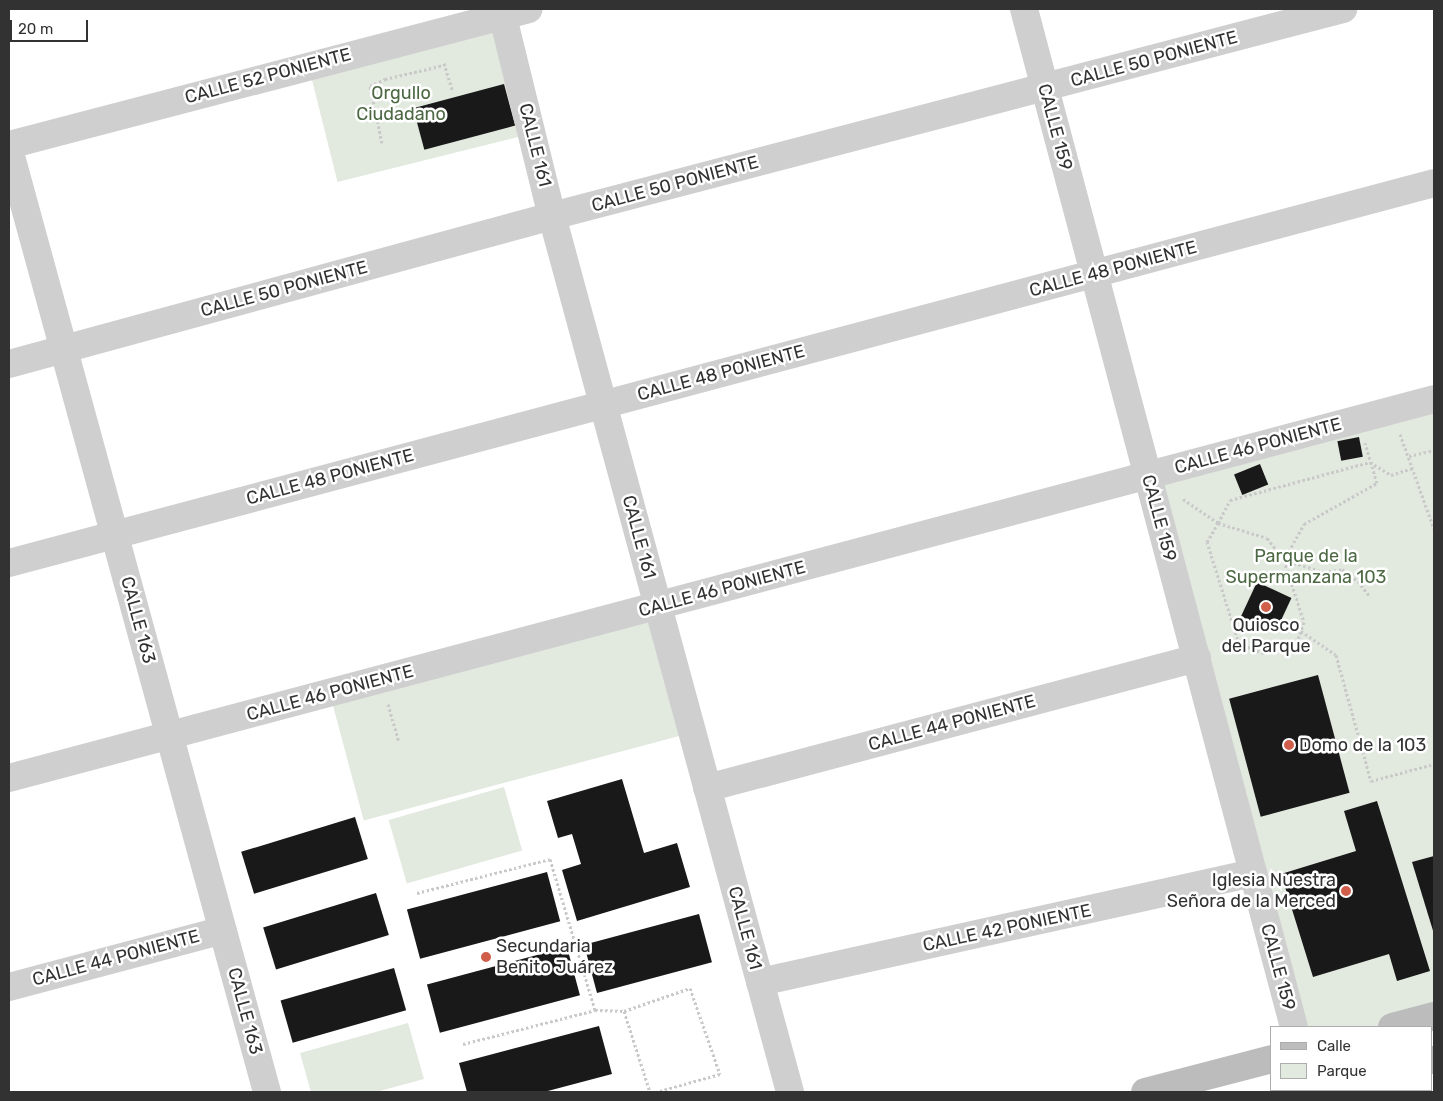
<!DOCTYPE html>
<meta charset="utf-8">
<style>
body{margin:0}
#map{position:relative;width:1443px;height:1101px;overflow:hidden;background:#fff;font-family:Rubik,sans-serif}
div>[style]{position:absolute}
.green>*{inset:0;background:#e2e9df;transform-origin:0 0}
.building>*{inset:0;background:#191919;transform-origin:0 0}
.path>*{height:3px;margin-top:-1.5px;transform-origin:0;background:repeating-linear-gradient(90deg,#c9c9c9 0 2.5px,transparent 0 5px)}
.minor>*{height:28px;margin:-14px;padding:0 14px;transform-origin:14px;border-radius:14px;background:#cfcfcf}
.tertiary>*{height:28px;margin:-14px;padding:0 14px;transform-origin:14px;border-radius:14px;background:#cfcfcf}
.secondary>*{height:28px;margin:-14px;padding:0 14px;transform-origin:14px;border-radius:14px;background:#bcbcbc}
.dots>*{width:14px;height:14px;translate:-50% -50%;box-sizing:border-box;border:2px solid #fff;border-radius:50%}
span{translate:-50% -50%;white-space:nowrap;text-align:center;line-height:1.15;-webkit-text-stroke:5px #fff;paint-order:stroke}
.street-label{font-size:18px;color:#323232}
.park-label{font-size:18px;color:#4d6944}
.poi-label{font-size:18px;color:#323232}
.left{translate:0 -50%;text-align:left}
.right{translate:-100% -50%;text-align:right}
.frame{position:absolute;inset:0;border:10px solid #323232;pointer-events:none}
.legend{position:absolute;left:1270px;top:1026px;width:162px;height:65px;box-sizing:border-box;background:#fff;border:1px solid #adadad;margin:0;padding:6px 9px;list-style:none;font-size:15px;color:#323232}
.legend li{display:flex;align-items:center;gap:10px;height:25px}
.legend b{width:25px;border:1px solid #adadad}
.scale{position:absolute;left:10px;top:20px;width:78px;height:22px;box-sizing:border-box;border:2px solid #323232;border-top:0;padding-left:6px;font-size:15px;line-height:18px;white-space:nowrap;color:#323232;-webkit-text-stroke:4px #fff;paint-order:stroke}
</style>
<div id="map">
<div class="green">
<div style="left:503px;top:15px;width:122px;height:201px;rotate:76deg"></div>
<div style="clip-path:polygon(1434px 400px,1434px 1016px,1390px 1027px,1295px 1027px,1149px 476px)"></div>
<div style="left:658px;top:605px;width:132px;height:340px;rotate:75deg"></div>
<div style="left:504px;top:787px;width:66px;height:120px;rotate:74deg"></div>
<div style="clip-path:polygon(408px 1023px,424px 1079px,376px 1092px,311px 1092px,300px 1053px)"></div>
</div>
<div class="building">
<div style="left:504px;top:84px;width:43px;height:94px;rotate:75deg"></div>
<div style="left:1359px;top:437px;width:20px;height:22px;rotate:79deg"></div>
<div style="left:1260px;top:464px;width:22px;height:28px;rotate:68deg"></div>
<div style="left:1257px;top:582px;width:38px;height:38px;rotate:25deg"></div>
<div style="left:1318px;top:675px;width:122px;height:92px;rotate:75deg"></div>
<div style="clip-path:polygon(622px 779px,644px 853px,677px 843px,690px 887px,577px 921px,562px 870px,581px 864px,572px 834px,558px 838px,547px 801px)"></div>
<div style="clip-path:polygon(1377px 801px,1430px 971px,1397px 981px,1389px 954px,1313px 977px,1281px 874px,1356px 851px,1344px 811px)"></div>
<div style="left:355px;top:817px;width:44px;height:119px;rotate:73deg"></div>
<div style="clip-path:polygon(1434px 856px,1434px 934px,1412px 862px)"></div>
<div style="left:547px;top:872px;width:51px;height:145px;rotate:75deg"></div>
<div style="left:376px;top:893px;width:44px;height:118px;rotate:73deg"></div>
<div style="left:699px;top:914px;width:50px;height:119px;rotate:75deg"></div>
<div style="left:567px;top:947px;width:50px;height:145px;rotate:75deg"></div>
<div style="left:394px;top:968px;width:44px;height:118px;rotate:74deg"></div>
<div style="clip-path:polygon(599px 1026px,612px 1074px,544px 1092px,467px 1092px,459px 1063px)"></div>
</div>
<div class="path">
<div style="left:444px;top:63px;width:30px;rotate:73deg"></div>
<div style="left:382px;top:143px;width:58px;rotate:-101.9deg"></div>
<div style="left:370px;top:86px;width:17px;rotate:-25deg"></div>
<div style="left:385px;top:79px;width:61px;rotate:-13.3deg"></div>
<div style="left:1400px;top:434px;width:101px;rotate:70.3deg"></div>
<div style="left:1409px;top:456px;width:26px;rotate:-13deg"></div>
<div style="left:1183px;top:499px;width:42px;rotate:34.4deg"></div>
<div style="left:1218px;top:523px;width:51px;rotate:17deg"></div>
<div style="left:1267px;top:538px;width:28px;rotate:52deg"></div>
<div style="left:1284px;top:560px;width:65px;rotate:72.1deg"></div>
<div style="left:1304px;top:622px;width:21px;rotate:109deg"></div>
<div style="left:1297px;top:642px;width:35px;rotate:162deg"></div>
<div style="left:1264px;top:653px;width:27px;rotate:-160deg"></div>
<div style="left:1239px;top:644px;width:107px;rotate:-107.4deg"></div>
<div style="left:1207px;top:542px;width:22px;rotate:-60deg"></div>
<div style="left:1218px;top:523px;width:26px;rotate:-62deg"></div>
<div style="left:1230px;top:500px;width:145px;rotate:-15.2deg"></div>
<div style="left:1370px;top:462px;width:25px;rotate:32deg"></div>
<div style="left:1391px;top:475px;width:22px;rotate:-18deg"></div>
<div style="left:1284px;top:560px;width:41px;rotate:-60.9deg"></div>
<div style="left:1304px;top:524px;width:84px;rotate:-29.3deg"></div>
<div style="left:1377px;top:483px;width:42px;rotate:-106.7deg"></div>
<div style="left:1284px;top:560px;width:42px;rotate:16.7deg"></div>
<div style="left:1324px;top:572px;width:18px;rotate:-9deg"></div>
<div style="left:1342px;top:569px;width:20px;rotate:37deg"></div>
<div style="left:1358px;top:581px;width:20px;rotate:53deg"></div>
<div style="left:1301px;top:631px;width:42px;rotate:34.4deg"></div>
<div style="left:1336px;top:655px;width:131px;rotate:74.5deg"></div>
<div style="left:1371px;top:781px;width:65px;rotate:-15.1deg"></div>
<div style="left:388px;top:704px;width:40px;rotate:74deg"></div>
<div style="left:417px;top:893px;width:137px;rotate:-14.3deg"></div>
<div style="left:550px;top:859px;width:158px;rotate:73.4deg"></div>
<div style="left:624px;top:1011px;width:70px;rotate:-19.2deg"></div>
<div style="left:690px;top:988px;width:91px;rotate:70.8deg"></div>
<div style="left:720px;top:1074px;width:66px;rotate:164.3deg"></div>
<div style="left:463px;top:1044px;width:136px;rotate:-14.4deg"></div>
<div style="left:595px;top:1010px;width:29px;rotate:2deg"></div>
<div style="left:624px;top:1011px;width:85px;rotate:72.2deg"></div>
</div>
<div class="minor">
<div style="left:501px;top:9px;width:213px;rotate:76.2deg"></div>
<div style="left:552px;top:216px;width:908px;rotate:74.8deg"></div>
<div style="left:9px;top:145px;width:537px;rotate:-14.66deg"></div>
<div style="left:9px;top:149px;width:978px;rotate:74.7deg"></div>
<div style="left:9px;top:364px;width:563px;rotate:-15.25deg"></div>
<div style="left:552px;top:216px;width:818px;rotate:-14.67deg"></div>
<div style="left:9px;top:563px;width:1475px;rotate:-14.93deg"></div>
<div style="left:9px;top:778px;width:1475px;rotate:-14.89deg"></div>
<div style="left:707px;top:788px;width:507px;rotate:-14.86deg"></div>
<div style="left:760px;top:982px;width:505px;rotate:-12.47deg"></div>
<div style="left:9px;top:987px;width:221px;rotate:-14.9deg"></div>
</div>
<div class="tertiary">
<div style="left:1024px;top:9px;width:1053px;rotate:75.15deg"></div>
</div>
<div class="secondary">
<div style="left:1392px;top:1027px;width:43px;rotate:-14.7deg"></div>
<div style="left:1432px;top:1060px;width:2px"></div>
<div style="left:1145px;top:1092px;width:131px;rotate:-14.6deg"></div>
<div style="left:1311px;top:1092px;width:9px;rotate:-13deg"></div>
</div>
<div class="dots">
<div style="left:1266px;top:607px;background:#d15e4b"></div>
<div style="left:1289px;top:745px;background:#d15e4b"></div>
<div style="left:1346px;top:891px;background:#d15e4b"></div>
<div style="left:486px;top:957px;background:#d15e4b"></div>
</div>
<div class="street-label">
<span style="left:1154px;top:59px;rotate:-15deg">CALLE 50 PONIENTE</span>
<span style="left:268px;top:76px;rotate:-15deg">CALLE 52 PONIENTE</span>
<span style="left:1055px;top:127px;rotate:75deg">CALLE 159</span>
<span style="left:535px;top:145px;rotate:76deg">CALLE 161</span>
<span style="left:675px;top:184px;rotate:-15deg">CALLE 50 PONIENTE</span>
<span style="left:1113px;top:269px;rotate:-15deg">CALLE 48 PONIENTE</span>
<span style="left:284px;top:289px;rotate:-15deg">CALLE 50 PONIENTE</span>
<span style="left:721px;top:373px;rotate:-15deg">CALLE 48 PONIENTE</span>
<span style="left:1258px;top:446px;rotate:-15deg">CALLE 46 PONIENTE</span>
<span style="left:330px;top:477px;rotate:-15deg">CALLE 48 PONIENTE</span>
<span style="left:1159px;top:518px;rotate:75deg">CALLE 159</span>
<span style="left:639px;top:537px;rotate:75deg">CALLE 161</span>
<span style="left:722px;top:589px;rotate:-15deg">CALLE 46 PONIENTE</span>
<span style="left:138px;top:620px;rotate:75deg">CALLE 163</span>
<span style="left:330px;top:693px;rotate:-15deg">CALLE 46 PONIENTE</span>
<span style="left:952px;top:723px;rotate:-15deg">CALLE 44 PONIENTE</span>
<span style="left:745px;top:928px;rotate:75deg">CALLE 161</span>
<span style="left:1007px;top:928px;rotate:-12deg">CALLE 42 PONIENTE</span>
<span style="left:116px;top:958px;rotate:-15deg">CALLE 44 PONIENTE</span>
<span style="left:1278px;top:967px;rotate:75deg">CALLE 159</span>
<span style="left:245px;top:1011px;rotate:75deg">CALLE 163</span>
</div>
<div class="park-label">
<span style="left:401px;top:104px">Orgullo<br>Ciudadano</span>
<span style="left:1306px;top:567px">Parque de la<br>Supermanzana 103</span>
</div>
<div class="poi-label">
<span style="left:1266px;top:636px">Quiosco<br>del Parque</span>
<span class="left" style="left:1299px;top:745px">Domo de la 103</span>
<span class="right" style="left:1336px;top:891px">Iglesia Nuestra<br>Señora de la Merced</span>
<span class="left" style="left:496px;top:957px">Secundaria<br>Benito Juárez</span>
</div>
<div class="frame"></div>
<ul class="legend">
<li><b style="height:6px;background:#bcbcbc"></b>Calle</li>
<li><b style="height:14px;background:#e2e9df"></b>Parque</li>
</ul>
<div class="scale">20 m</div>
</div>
